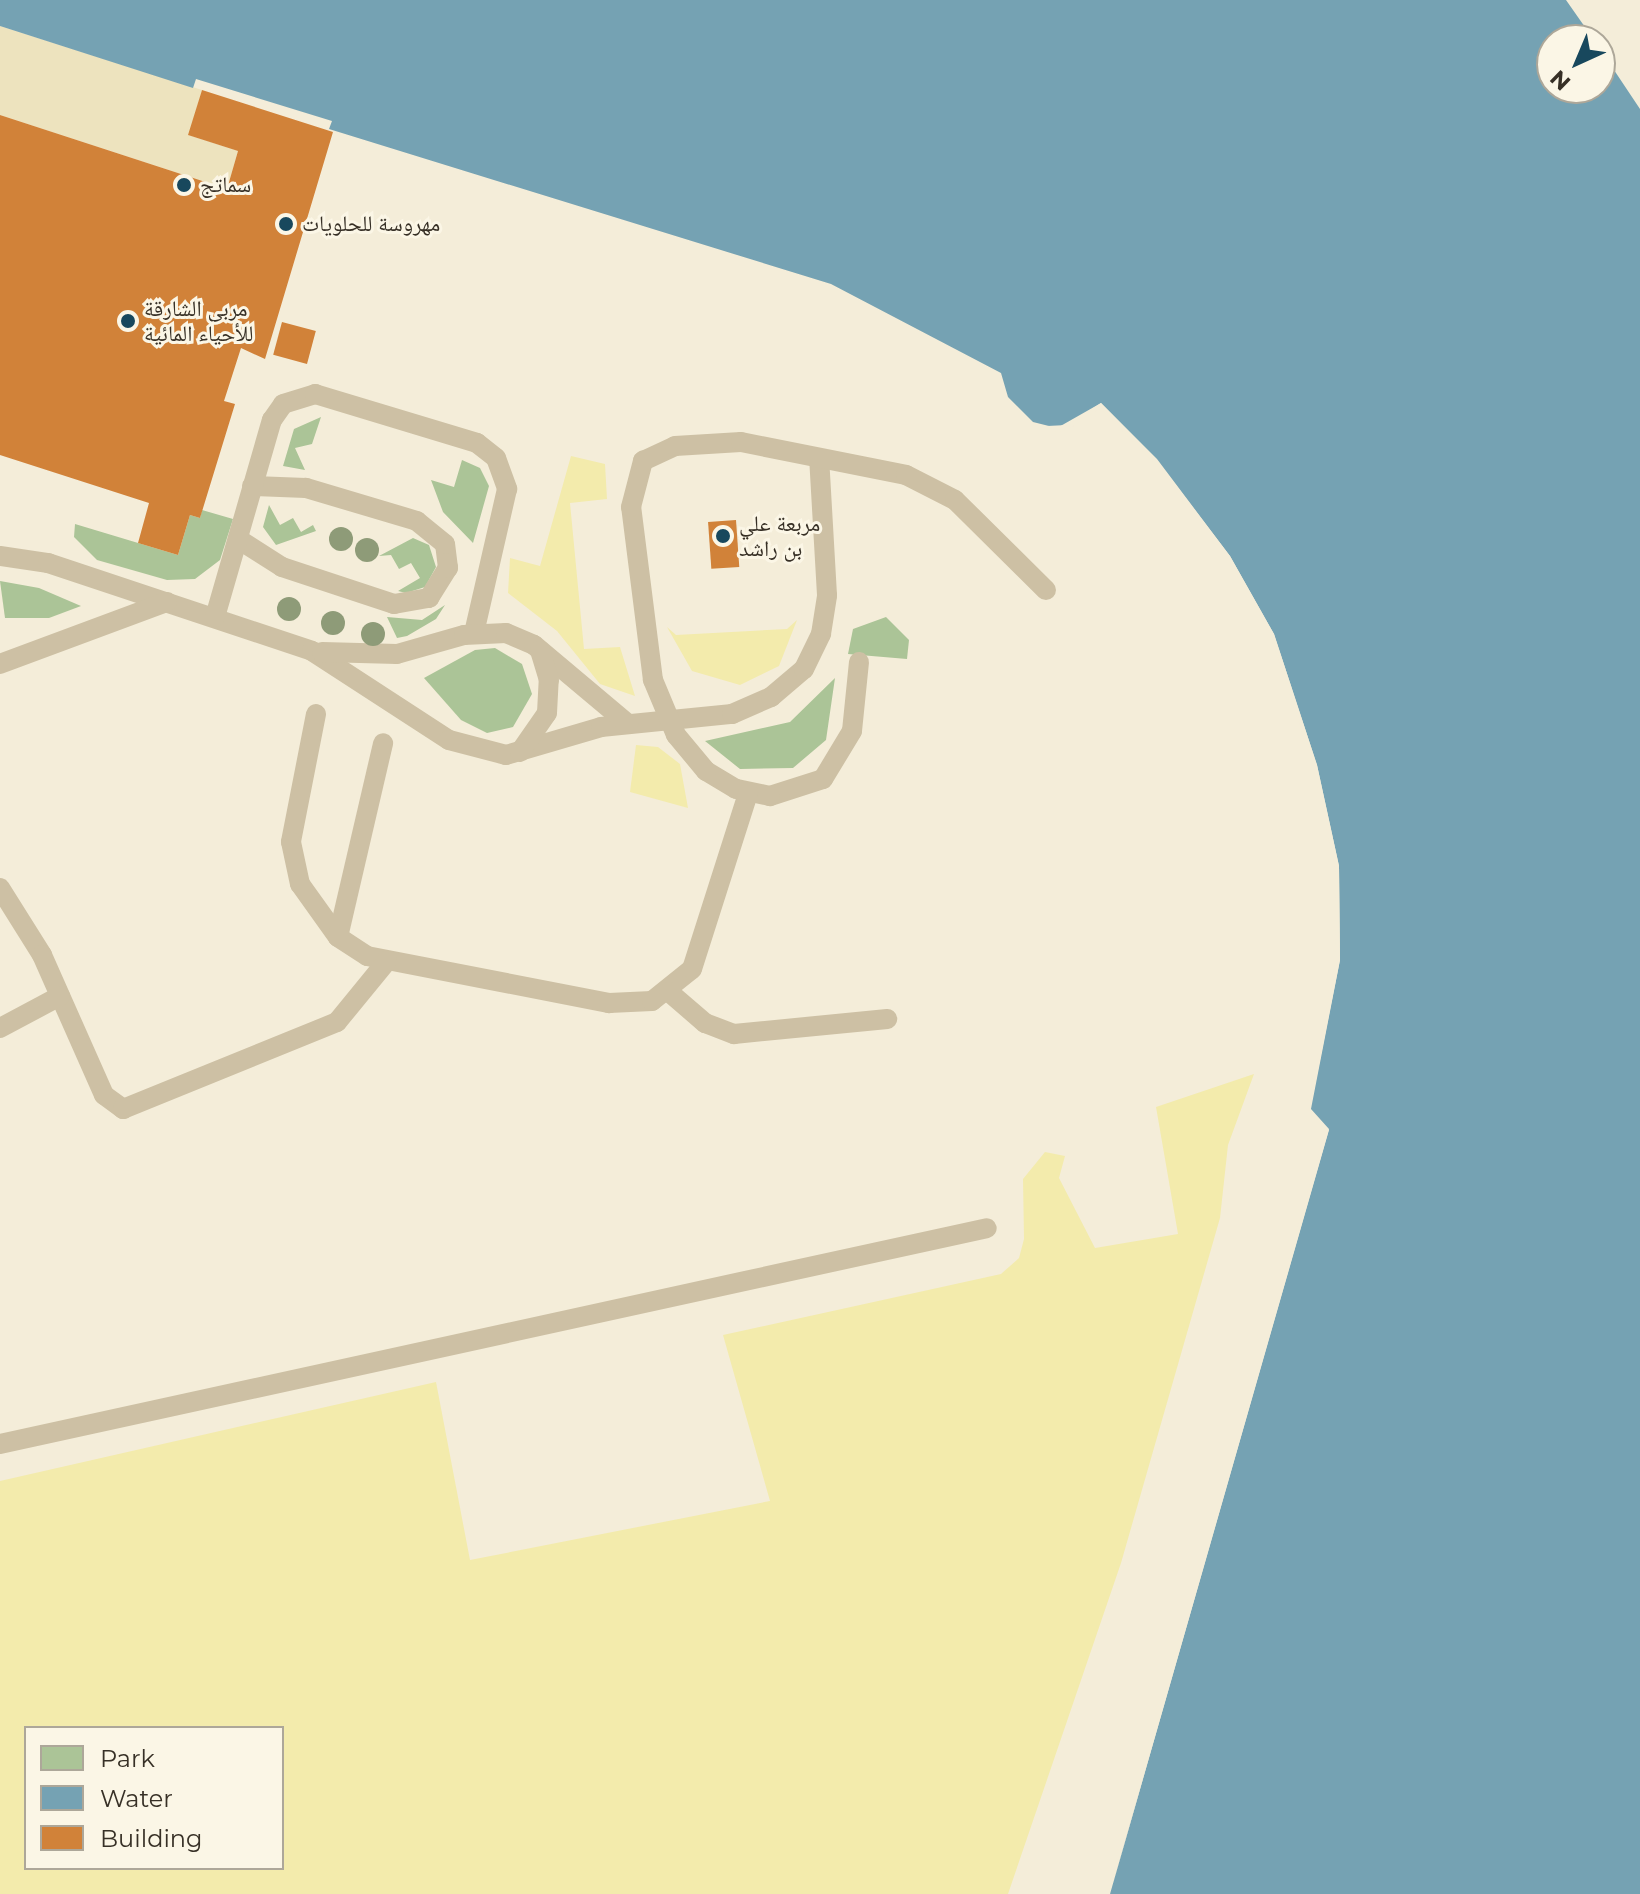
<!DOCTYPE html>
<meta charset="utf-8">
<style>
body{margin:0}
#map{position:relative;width:1640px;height:1894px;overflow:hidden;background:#f4edd9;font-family:Montserrat,"Noto Naskh Arabic",sans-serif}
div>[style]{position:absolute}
.green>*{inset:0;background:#abc497}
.sand>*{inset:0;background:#f3ebac}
.plaza>*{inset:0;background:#ede3be}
.water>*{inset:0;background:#75a2b3}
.pier>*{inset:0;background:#f4edd9}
.building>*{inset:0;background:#d18239;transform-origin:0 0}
.service>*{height:20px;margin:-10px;padding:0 10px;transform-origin:10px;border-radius:10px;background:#cdc0a4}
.trees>*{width:24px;height:24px;margin:-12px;border-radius:50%;background:#8e9b78}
.dots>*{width:22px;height:22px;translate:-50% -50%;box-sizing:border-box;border:4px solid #fbf6e6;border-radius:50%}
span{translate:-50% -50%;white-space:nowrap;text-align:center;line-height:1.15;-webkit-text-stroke:6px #fbf6e6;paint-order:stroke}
.poi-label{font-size:22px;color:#373026}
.left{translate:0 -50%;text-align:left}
.legend{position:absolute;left:24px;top:1726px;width:260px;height:144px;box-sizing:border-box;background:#fbf6e6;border:2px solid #ada799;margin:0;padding:10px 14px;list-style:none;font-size:24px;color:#373026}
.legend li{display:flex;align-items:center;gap:16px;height:40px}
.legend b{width:40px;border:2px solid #ada799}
.north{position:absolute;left:1536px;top:24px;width:80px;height:80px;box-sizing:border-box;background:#fbf6e6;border:2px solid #ada799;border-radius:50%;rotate:224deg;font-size:22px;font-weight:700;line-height:32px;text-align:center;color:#373026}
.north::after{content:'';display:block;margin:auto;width:28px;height:36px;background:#18485d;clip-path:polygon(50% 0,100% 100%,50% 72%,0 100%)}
</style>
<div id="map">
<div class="green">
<div style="clip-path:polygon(321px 417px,312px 444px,295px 448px,305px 470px,283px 466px,294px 429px)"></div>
<div style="clip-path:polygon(462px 460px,480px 468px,489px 486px,473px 543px,443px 512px,431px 480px,454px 487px)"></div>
<div style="clip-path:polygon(269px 505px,280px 525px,293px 518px,301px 532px,313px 525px,316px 531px,276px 545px,263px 527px)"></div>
<div style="clip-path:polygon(202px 510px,233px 519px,220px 560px,195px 579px,167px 580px,97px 560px,74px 537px,75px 524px,178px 555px,190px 515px,200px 518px)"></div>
<div style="clip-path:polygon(413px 538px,429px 545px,436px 567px,425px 587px,406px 593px,398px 591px,420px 578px,411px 563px,399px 569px,391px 555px,379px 556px)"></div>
<div style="clip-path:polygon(0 581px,39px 588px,81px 606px,49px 618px,5px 618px)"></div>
<div style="clip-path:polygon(445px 605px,436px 619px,407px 636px,397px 638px,387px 617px,422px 620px)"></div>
<div style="clip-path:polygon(886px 617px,909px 640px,907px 659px,848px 654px,853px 629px)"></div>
<div style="clip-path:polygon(495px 648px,522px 664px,532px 694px,513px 727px,487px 733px,461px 720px,424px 678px,475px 650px)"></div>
<div style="clip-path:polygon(835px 678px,826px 740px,793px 768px,740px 769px,705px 741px,790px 722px)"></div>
</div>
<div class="sand">
<div style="clip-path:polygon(571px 456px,605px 464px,607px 499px,570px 503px,584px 649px,620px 647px,635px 696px,600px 684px,557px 631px,508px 593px,510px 558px,540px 566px)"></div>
<div style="clip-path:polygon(797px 620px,779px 666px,740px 685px,692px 671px,667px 627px,676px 635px,787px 629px)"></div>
<div style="clip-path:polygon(636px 745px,658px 747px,680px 764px,688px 808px,630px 792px)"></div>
<div style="clip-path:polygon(evenodd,1254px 1074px,1228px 1145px,1220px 1218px,1121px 1563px,1008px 1894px,0 1894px,0 1481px,436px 1382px,470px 1560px,770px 1501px,723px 1335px,1001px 1274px,1019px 1258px,1024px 1239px,1023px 1179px,1045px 1152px,1065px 1156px,1059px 1178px,1095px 1248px,1178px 1234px,1156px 1107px,1254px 1074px,282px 1728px,282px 1868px,26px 1868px,26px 1728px,282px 1728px)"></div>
</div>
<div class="plaza">
<div style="clip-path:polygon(0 26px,202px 90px,189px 135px,238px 151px,227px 189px,0 115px)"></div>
</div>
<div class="water">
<div style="clip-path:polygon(0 0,1566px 0,1594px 40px,1552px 40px,1552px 88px,1600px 88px,1600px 49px,1640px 109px,1640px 1894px,1110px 1894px,1329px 1130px,1310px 1110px,1340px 960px,1339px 866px,1317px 765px,1274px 634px,1230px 556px,1157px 459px,1101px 403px,1057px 428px,1033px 422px,1008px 397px,1001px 373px,831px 284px,329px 129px,332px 121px,196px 79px,193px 88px,0 26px)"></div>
</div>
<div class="pier">
<div style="clip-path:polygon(1101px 403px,1156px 459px,1230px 556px,1274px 634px,1317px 765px,1339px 866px,1340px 960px,1311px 1109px,1329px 1129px,1110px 1894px,1325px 1130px,1307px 1109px,1336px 959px,1335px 867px,1313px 766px,1270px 635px,1227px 558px,1153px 462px,1100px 408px,1069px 429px,1057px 432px,1047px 426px,1067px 425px)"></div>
</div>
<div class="building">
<div style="clip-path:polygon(202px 90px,333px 132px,265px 359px,241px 348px,224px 401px,235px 404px,200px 518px,190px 515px,178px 555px,138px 543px,149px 503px,0 455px,0 115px,227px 189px,238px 151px,188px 135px)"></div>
<div style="left:282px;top:322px;width:35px;height:34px;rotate:15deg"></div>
<div style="left:736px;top:520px;width:47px;height:28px;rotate:86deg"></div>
</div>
<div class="service">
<div style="left:238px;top:539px;width:52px;rotate:32.5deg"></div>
<div style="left:282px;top:567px;width:118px;rotate:18.3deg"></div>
<div style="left:394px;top:604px;width:36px;rotate:-10deg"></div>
<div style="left:429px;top:598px;width:36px;rotate:-58deg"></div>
<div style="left:448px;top:568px;width:24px;rotate:-97deg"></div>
<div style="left:445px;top:544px;width:36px;rotate:-141deg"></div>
<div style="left:417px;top:521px;width:116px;rotate:-163.4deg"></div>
<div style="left:306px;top:488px;width:54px;rotate:-177.9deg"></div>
<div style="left:0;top:556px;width:49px;rotate:8.3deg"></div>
<div style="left:48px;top:563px;width:278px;rotate:18.4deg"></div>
<div style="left:312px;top:651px;width:163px;rotate:33deg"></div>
<div style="left:449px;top:740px;width:59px;rotate:14.7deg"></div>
<div style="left:506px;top:755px;width:99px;rotate:-16.4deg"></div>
<div style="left:601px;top:727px;width:132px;rotate:-5.7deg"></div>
<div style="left:732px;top:714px;width:43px;rotate:-23.6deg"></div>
<div style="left:771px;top:697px;width:43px;rotate:-40.3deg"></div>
<div style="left:804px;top:669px;width:39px;rotate:-64deg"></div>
<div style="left:821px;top:634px;width:39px;rotate:-81deg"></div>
<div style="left:827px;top:595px;width:137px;rotate:-93.3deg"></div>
<div style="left:215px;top:617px;width:205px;rotate:-73.9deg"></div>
<div style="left:272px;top:420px;width:19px;rotate:-55deg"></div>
<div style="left:283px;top:404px;width:34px;rotate:-17deg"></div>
<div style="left:315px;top:394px;width:169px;rotate:16.8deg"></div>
<div style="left:477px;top:443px;width:24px;rotate:38deg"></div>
<div style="left:496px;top:458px;width:33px;rotate:70deg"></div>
<div style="left:507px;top:489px;width:148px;rotate:102.9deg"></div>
<div style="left:322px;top:652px;width:75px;rotate:1.5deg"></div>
<div style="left:397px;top:654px;width:70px;rotate:-15.8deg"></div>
<div style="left:464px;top:635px;width:42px;rotate:-2.7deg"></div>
<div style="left:506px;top:633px;width:30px;rotate:23deg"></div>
<div style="left:534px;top:645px;width:123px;rotate:40deg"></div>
<div style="left:859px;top:662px;width:69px;rotate:95.8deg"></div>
<div style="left:852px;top:731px;width:56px;rotate:121.1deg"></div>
<div style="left:823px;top:779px;width:56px;rotate:162.2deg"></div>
<div style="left:770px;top:796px;width:35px;rotate:-168deg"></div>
<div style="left:736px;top:789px;width:35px;rotate:-149deg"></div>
<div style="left:706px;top:771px;width:47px;rotate:-129.8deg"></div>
<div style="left:676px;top:735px;width:60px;rotate:-112.7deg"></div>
<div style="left:653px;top:680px;width:174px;rotate:-97.2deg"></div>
<div style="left:631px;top:507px;width:48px;rotate:-75.4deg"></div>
<div style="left:643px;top:461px;width:35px;rotate:-25deg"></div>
<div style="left:675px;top:446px;width:66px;rotate:-3.5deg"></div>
<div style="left:741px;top:442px;width:168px;rotate:11.3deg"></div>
<div style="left:906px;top:475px;width:55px;rotate:27deg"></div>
<div style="left:955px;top:500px;width:128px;rotate:44.7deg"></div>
<div style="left:0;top:664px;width:178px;rotate:-20.4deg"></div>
<div style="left:316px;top:714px;width:130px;rotate:101.1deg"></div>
<div style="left:291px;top:842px;width:43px;rotate:77.9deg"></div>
<div style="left:300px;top:884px;width:65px;rotate:54.4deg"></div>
<div style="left:338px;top:937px;width:35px;rotate:33deg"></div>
<div style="left:367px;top:956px;width:247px;rotate:11deg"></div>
<div style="left:609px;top:1003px;width:43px;rotate:-2.7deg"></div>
<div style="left:652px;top:1001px;width:51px;rotate:-38.7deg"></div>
<div style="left:692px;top:969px;width:185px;rotate:-72.3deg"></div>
<div style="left:520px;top:752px;width:47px;rotate:-55.3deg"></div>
<div style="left:547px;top:713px;width:33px;rotate:-87deg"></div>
<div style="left:549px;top:680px;width:31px;rotate:-107deg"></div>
<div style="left:0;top:888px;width:79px;rotate:57.9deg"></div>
<div style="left:42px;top:955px;width:153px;rotate:66.1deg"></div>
<div style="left:104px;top:1095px;width:24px;rotate:36deg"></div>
<div style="left:123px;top:1109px;width:231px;rotate:-22.1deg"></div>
<div style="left:337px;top:1022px;width:79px;rotate:-50.7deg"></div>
<div style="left:338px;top:937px;width:199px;rotate:-76.9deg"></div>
<div style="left:669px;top:992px;width:48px;rotate:40.7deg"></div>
<div style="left:705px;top:1023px;width:31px;rotate:21deg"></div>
<div style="left:734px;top:1034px;width:154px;rotate:-5.6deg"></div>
<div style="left:0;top:1028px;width:68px;rotate:-28.1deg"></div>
<div style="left:0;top:1444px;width:1010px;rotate:-12.34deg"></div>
</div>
<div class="trees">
<div style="left:341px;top:539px"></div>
<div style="left:367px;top:550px"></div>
<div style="left:289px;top:609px"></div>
<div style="left:333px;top:623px"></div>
<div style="left:373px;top:634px"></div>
</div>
<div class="dots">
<div style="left:184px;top:185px;background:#18485d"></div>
<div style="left:286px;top:224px;background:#18485d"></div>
<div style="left:128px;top:321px;background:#18485d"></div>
<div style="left:723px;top:536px;background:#18485d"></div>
</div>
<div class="poi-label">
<span class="left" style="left:200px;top:185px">سماتج</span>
<span class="left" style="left:302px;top:224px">مهروسة للحلويات</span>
<span class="left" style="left:144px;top:321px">مربى الشارقة<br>للأحياء المائية</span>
<span class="left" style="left:739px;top:536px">مربعة علي<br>بن راشد</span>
</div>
<ul class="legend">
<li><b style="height:22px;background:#abc497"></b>Park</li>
<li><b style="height:22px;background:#75a2b3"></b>Water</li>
<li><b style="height:22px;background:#d18239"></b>Building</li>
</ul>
<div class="north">N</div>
</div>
